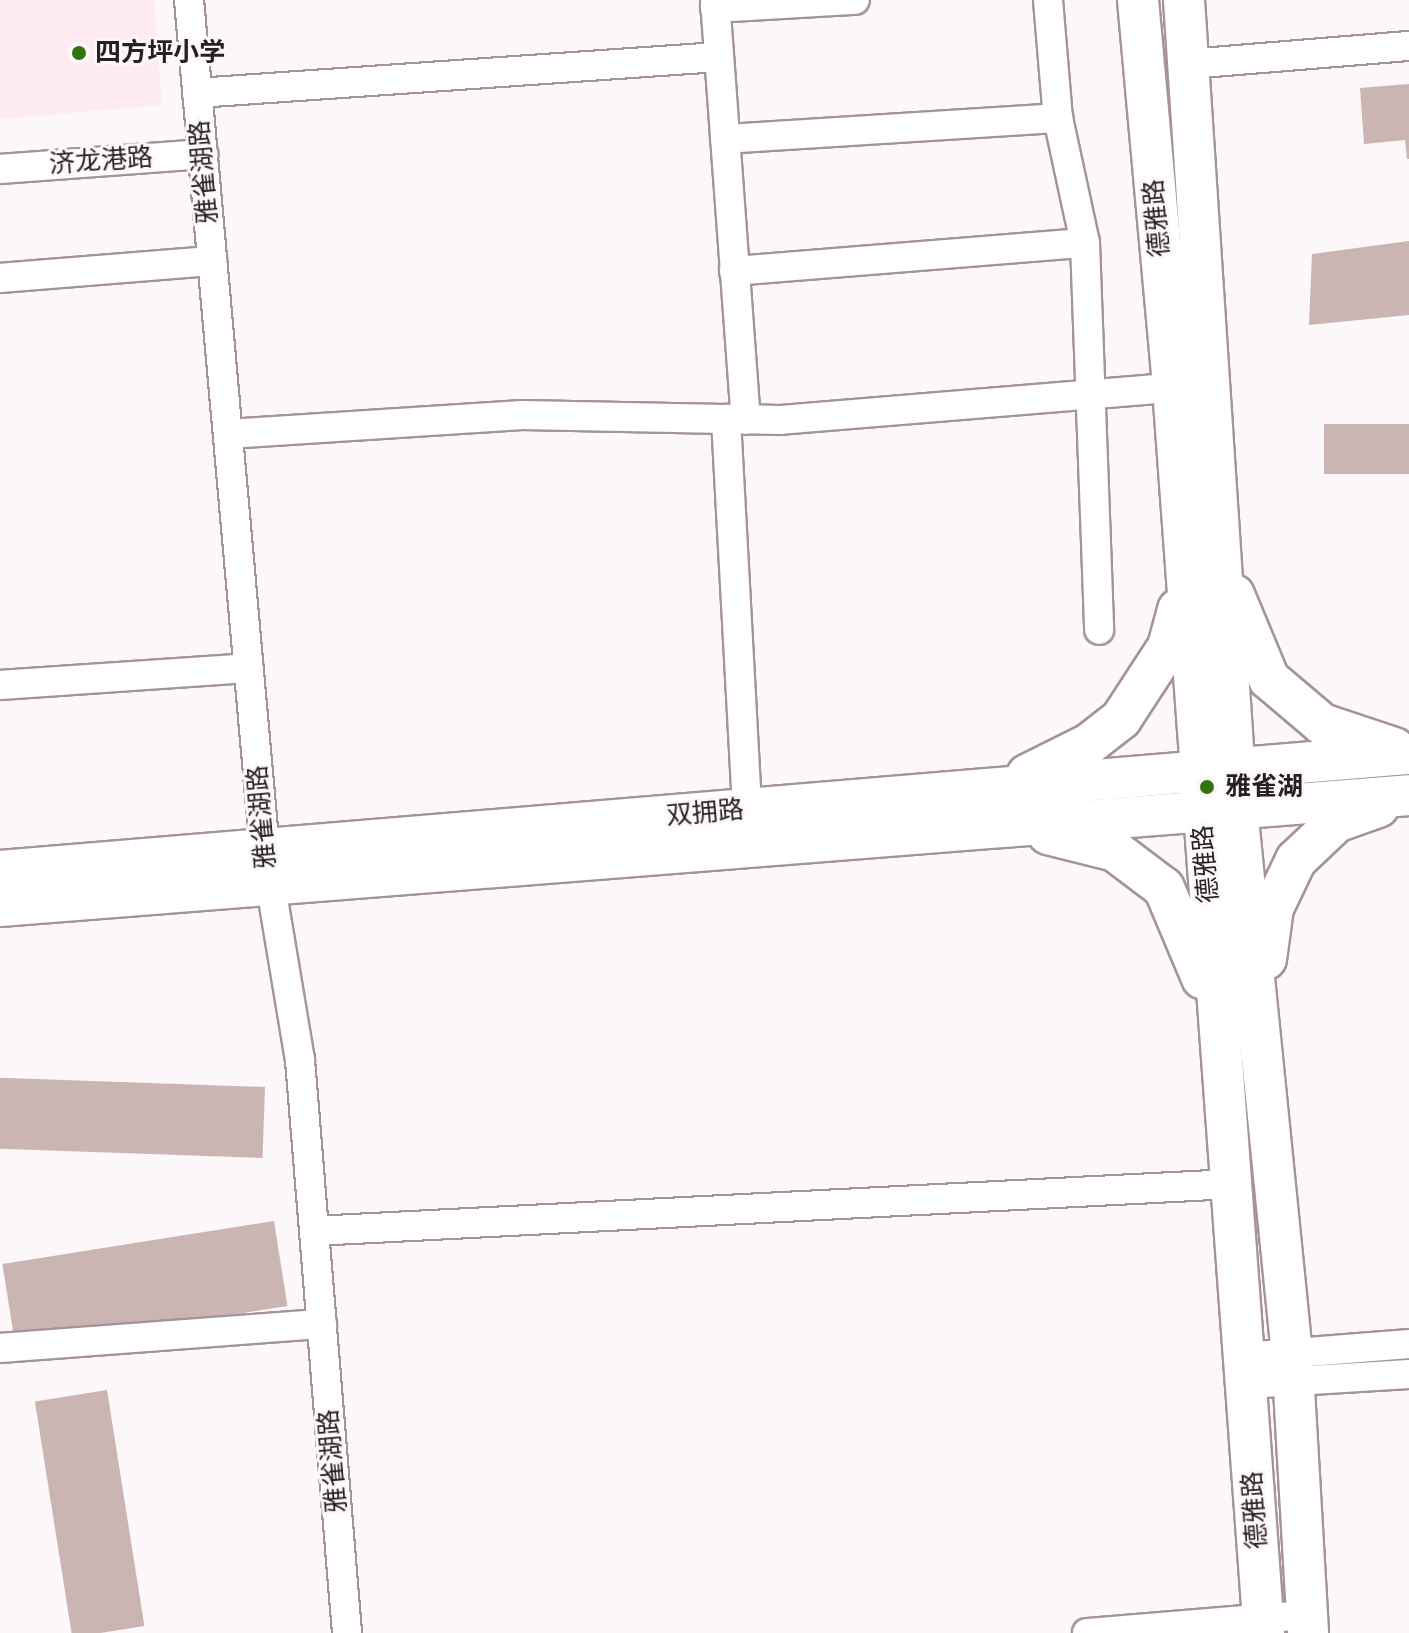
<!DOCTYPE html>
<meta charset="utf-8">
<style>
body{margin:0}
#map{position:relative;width:1409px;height:1633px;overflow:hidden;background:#fcf8f9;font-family:"Source Sans 3","Noto Sans SC",sans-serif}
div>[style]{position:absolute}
.built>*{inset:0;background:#fdebf1}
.building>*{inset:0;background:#cbb5b3;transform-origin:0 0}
.roads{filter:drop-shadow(2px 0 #a6939a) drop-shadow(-2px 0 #a6939a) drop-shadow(0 2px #a6939a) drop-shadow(0 -2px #a6939a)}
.street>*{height:28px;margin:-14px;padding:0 14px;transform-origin:14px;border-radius:14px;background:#fff}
.secondary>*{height:40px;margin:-20px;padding:0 20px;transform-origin:20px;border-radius:20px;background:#fff}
.dots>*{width:22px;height:22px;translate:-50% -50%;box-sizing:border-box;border:4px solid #fcf8f9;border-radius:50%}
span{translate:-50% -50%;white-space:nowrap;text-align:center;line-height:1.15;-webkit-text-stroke:6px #fcf8f9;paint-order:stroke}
.poi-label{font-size:26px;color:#271f22;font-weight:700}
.left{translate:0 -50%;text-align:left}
.street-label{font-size:26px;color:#271f22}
</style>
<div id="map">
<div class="built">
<div style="clip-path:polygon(0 0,154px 0,162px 105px,0 119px)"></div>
</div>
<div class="building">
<div style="clip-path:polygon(1409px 84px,1409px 159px,1407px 159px,1405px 140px,1364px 144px,1360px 88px)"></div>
<div style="clip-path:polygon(1409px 241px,1409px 315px,1309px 325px,1312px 254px)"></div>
<div style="left:1409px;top:424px;width:50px;height:85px;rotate:90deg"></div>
<div style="left:265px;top:1087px;width:71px;height:266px;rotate:92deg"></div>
<div style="left:274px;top:1221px;width:86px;height:275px;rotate:81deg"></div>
<div style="left:107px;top:1390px;width:239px;height:73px;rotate:81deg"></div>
</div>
<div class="roads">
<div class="street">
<div style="left:189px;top:0;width:854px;rotate:84.9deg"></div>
<div style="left:265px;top:851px;width:212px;rotate:80.5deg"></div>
<div style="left:300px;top:1060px;width:575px;rotate:85.31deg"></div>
<div style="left:715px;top:0;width:421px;rotate:85.8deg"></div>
<div style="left:1048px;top:0;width:118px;rotate:85.2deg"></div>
<div style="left:1058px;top:118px;width:128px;rotate:77.8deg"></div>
<div style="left:1085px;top:243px;width:387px;rotate:87.9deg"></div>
<div style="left:715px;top:8px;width:140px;rotate:-3.3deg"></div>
<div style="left:1189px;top:64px;width:221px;rotate:-4.7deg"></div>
<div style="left:197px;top:93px;width:523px;rotate:-3.95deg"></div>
<div style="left:725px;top:139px;width:334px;rotate:-3.6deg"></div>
<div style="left:0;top:169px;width:204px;rotate:-4.2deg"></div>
<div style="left:734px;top:271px;width:352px;rotate:-4.6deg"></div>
<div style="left:0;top:278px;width:213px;rotate:-4.6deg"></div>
<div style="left:726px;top:419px;width:391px;rotate:86.9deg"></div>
<div style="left:228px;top:434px;width:295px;rotate:-3.7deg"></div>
<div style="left:522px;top:415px;width:258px;rotate:1.1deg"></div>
<div style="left:780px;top:420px;width:394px;rotate:-4.7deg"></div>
<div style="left:0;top:685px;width:249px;rotate:-3.9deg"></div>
<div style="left:314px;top:1231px;width:920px;rotate:-2.93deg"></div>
<div style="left:0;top:1348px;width:323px;rotate:-4.3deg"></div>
<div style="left:1244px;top:1357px;width:166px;rotate:-4.5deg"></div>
<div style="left:1246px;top:1384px;width:163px;rotate:-3.5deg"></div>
<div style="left:1087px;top:1633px;width:220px;rotate:-4.7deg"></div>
</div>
<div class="secondary">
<div style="left:1138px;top:0;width:390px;rotate:84.8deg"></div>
<div style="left:1173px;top:388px;width:1248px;rotate:85.82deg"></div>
<div style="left:1184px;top:0;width:811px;rotate:86.25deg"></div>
<div style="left:1237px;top:809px;width:548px;rotate:84.24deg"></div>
<div style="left:1292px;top:1354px;width:279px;rotate:86.7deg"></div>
<div style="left:1234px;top:595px;width:91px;rotate:67.4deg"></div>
<div style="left:1269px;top:679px;width:70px;rotate:40.3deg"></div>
<div style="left:1322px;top:724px;width:76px;rotate:18.4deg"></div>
<div style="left:1027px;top:775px;width:69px;rotate:-26.6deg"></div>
<div style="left:1089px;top:744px;width:41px;rotate:-38deg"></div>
<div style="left:1121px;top:719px;width:86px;rotate:-56.9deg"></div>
<div style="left:1168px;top:647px;width:39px;rotate:-75deg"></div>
<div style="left:1048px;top:834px;width:69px;rotate:14.2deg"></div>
<div style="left:1115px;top:851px;width:61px;rotate:37.1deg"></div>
<div style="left:1164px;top:888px;width:98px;rotate:67.1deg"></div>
<div style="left:0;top:871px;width:1414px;rotate:-4.75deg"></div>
<div style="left:0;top:906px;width:1413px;rotate:-4.5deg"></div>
<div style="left:1266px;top:959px;width:51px;rotate:-82.2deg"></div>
<div style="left:1273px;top:908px;width:53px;rotate:-64.4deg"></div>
<div style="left:1296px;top:860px;width:55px;rotate:-43.5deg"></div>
<div style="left:1336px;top:822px;width:45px;rotate:-19.7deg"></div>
</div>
</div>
<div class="dots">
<div style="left:79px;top:53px;background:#34740e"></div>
<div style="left:1207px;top:787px;background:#34740e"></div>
</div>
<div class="poi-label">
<span class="left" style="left:95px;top:53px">四方坪小学</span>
<span class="left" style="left:1225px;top:787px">雅雀湖</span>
</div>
<div class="street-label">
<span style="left:101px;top:161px;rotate:-4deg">济龙港路</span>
<span style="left:204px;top:172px;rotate:-95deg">雅雀湖路</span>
<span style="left:1157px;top:218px;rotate:-95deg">德雅路</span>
<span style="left:705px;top:813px;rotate:-5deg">双拥路</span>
<span style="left:262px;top:817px;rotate:-95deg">雅雀湖路</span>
<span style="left:1206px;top:864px;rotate:-95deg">德雅路</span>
<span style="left:333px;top:1461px;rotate:-95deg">雅雀湖路</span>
<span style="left:1255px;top:1510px;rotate:-94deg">德雅路</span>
</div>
</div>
